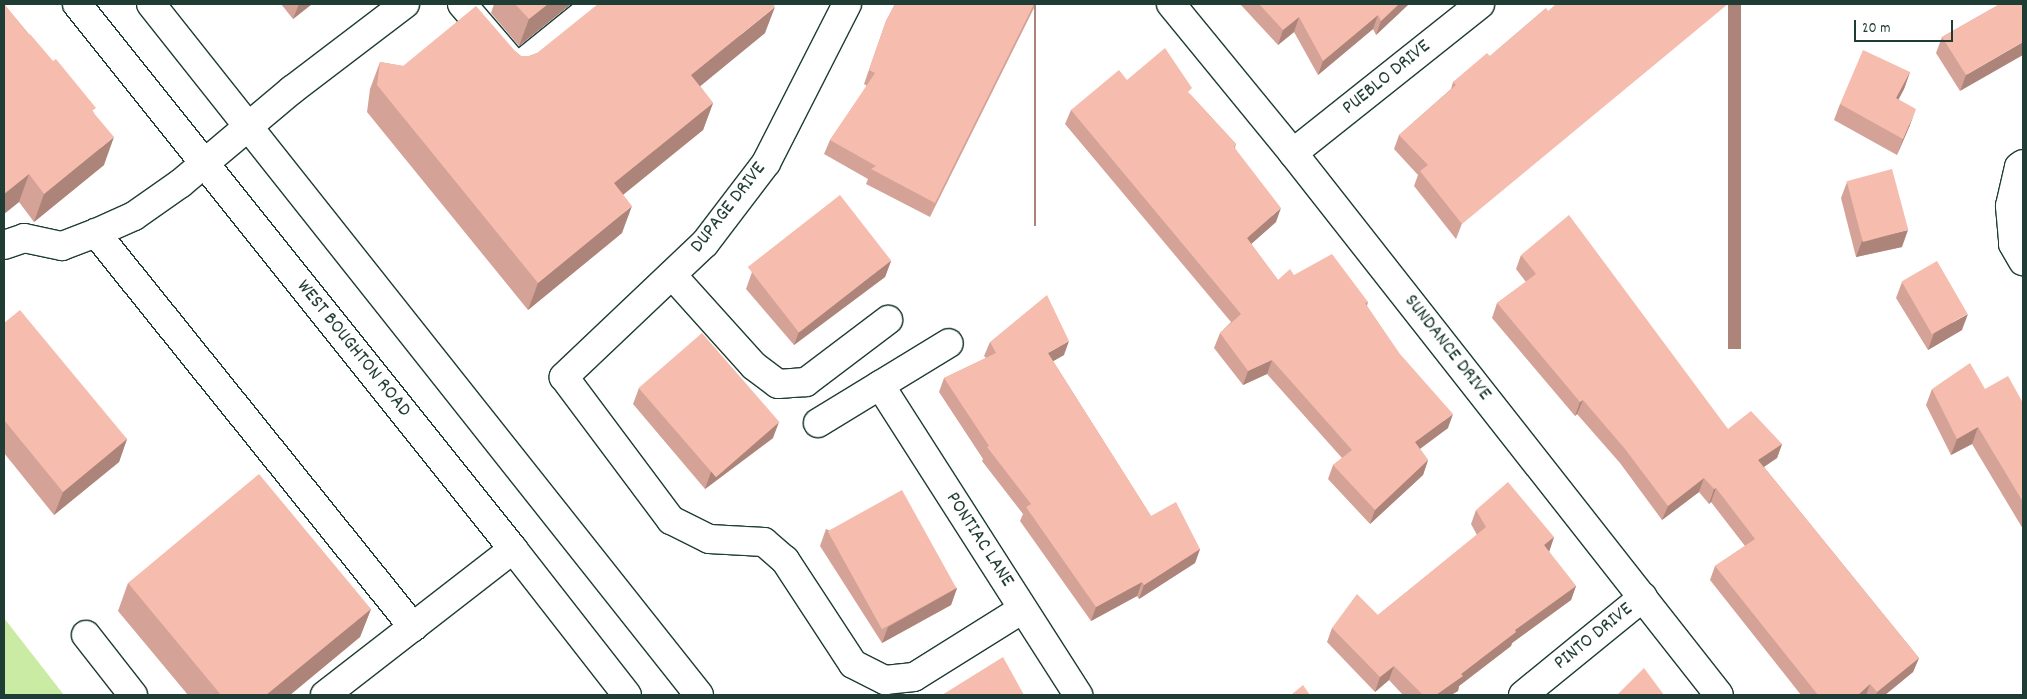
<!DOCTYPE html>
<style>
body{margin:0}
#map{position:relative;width:2027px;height:699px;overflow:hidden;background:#fff;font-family:Dekko,sans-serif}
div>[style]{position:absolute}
.green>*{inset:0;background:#caeba3}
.roads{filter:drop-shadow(1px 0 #1f3d34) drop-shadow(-1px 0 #1f3d34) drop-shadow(0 1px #1f3d34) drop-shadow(0 -1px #1f3d34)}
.minor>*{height:28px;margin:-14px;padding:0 14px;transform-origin:14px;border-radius:14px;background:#fff}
.major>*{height:28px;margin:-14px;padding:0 14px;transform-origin:14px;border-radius:14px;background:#fff}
.wall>*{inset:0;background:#d4a296}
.shaded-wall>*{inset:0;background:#ac847a;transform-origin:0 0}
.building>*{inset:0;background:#f6bcae;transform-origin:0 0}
span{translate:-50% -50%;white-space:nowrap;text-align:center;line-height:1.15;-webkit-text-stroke:5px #fff;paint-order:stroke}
.street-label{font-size:20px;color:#1f3d34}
.frame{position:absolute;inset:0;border:5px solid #1f3d34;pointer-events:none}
.scale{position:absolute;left:1854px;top:20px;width:99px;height:22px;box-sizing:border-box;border:2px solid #1f3d34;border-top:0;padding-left:6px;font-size:15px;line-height:18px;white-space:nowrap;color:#1f3d34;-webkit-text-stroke:4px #fff;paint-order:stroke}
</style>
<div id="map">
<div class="green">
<div style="clip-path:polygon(4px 618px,64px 695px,4px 695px)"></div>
</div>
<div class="roads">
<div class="minor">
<div style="left:462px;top:4px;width:84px;rotate:49.3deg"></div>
<div style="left:517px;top:68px;width:102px;rotate:-39deg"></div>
<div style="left:847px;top:4px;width:178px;rotate:117deg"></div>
<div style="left:766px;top:163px;width:101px;rotate:127.3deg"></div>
<div style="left:705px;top:243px;width:195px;rotate:136.5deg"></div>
<div style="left:564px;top:377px;width:179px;rotate:53.2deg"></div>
<div style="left:671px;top:520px;width:42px;rotate:26.6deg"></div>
<div style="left:709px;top:539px;width:55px;rotate:3.1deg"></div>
<div style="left:764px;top:542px;width:28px;rotate:41deg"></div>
<div style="left:785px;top:560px;width:124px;rotate:56.8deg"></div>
<div style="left:853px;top:664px;width:36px;rotate:27deg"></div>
<div style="left:885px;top:680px;width:29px;rotate:-6deg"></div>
<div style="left:914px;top:677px;width:128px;rotate:-32deg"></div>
<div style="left:1171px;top:4px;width:193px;rotate:50.7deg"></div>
<div style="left:1293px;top:153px;width:689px;rotate:51.83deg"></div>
<div style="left:1293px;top:153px;width:239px;rotate:-38.5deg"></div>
<div style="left:2023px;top:164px;width:5px;rotate:143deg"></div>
<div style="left:2019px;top:167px;width:40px;rotate:103deg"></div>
<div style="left:2010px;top:206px;width:38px;rotate:85deg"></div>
<div style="left:2013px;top:244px;width:20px;rotate:60deg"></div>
<div style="left:96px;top:233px;width:42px;rotate:-24.1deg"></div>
<div style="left:134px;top:216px;width:57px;rotate:-35.1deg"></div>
<div style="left:181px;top:183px;width:145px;rotate:-40deg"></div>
<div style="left:292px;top:90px;width:142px;rotate:-37.3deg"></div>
<div style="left:4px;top:245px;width:21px;rotate:-19deg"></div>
<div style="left:24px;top:238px;width:39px;rotate:12deg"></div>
<div style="left:62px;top:246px;width:36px;rotate:-21deg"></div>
<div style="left:96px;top:233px;width:506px;rotate:51.18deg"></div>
<div style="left:672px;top:275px;width:122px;rotate:48deg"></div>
<div style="left:754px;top:366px;width:30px;rotate:37deg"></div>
<div style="left:778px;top:384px;width:28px;rotate:-4deg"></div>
<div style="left:806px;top:382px;width:103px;rotate:-37.1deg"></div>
<div style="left:880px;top:385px;width:368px;rotate:57.4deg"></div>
<div style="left:818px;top:423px;width:153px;rotate:-31.4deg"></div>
<div style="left:86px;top:635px;width:76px;rotate:51.9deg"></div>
<div style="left:325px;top:695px;width:238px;rotate:-37.8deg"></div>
<div style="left:1523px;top:695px;width:155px;rotate:-39.2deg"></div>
</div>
<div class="major">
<div style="left:77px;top:4px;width:698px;rotate:51.34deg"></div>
<div style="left:513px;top:549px;width:185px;rotate:52deg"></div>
<div style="left:151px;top:4px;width:882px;rotate:51.58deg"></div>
</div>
</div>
<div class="wall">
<div style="clip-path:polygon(4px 4px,94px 113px,104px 165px,34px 222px,19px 202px,4px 214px)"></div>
<div style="clip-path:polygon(281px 4px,312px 4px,293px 19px)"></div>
<div style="clip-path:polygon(494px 4px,571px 4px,519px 46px,491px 13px)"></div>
<div style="clip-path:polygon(895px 4px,1036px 4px,930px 217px,866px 184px,868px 179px,824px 154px,830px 140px,867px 86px,864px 84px,886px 21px)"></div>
<div style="clip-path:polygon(1240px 4px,1409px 4px,1376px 35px,1373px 29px,1318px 75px,1294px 32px,1278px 45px)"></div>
<div style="clip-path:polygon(2000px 4px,1960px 91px,1936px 53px,1942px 37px)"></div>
<div style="clip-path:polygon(1546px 8px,1456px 239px,1414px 186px,1418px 175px,1394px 149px,1399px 135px,1451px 89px,1453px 82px,1490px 56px)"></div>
<div style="clip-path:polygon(765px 33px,700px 86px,713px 103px,703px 130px,623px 195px,622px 233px,528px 310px,367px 112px,370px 89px,380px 62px,403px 66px,515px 51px,521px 56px,529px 56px,537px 53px)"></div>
<div style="clip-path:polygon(1910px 72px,1904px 89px,1899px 99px,1910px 125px,1897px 155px,1834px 120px,1840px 104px)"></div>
<div style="clip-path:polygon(1127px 80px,1190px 94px,1236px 144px,1235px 148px,1276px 222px,1251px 244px,1278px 280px,1294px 275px,1368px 302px,1367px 306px,1448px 428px,1420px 449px,1428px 460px,1423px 475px,1370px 524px,1328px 479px,1333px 465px,1342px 458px,1267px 374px,1243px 385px,1214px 348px,1220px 333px,1231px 322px,1065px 124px,1071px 110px)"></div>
<div style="clip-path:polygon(1847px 182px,1902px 247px,1856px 257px,1841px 198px)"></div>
<div style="clip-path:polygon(1521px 255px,1728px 429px,1782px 444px,1777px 458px,1764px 467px,1919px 658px,1913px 672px,1885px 695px,1801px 695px,1710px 580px,1715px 566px,1745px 546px,1711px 502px,1709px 504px,1699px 492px,1662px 520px,1620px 463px,1577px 414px,1575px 416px,1492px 318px,1497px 303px,1526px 282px,1516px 269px)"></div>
<div style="clip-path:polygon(891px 261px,885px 277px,794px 345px,746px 289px,752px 272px)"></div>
<div style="clip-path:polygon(1902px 282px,1962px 330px,1928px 350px,1896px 298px)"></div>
<div style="clip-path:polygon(4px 323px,127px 439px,119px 462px,54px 515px,4px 453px)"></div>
<div style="clip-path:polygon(990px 342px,1064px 355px,1053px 361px,1151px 516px,1200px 549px,1195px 563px,1139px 599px,1137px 596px,1091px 621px,1020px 521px,1023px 514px,982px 461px,983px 459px,939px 392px,944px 378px,986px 358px,984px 356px)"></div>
<div style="clip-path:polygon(639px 388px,773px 438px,705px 489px,633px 404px)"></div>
<div style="clip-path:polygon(1932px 389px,1985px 389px,2023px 403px,2023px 529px,1972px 444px,1951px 455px,1926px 405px)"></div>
<div style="clip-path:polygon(1476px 510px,1554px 537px,1549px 552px,1576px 586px,1571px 600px,1512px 643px,1511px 646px,1459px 686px,1458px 691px,1451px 695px,1403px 695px,1389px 680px,1375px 692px,1327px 642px,1332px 628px,1378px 615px,1477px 535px,1471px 524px)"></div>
<div style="clip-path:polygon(826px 529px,957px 588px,951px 605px,882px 643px,820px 546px)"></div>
<div style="clip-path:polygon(128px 583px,371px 609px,360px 637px,290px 695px,188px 695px,118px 611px)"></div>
</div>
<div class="shaded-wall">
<div style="clip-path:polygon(299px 4px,312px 4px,293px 19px)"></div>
<div style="clip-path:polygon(548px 4px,571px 4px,519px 46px,529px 19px)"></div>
<div style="left:1034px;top:4px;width:2px;height:222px"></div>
<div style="clip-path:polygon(1399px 4px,1409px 4px,1376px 35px,1381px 21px)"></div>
<div style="left:1728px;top:4px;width:13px;height:345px"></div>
<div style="clip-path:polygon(775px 7px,765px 33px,681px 102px,691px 75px)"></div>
<div style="clip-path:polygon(1378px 15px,1373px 29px,1318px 75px,1323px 61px)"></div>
<div style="clip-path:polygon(1299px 17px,1294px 32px,1278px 45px,1283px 30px)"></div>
<div style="clip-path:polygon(2023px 42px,2023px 55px,1960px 91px,1966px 75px)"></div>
<div style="clip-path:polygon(1910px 72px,1904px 89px,1890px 114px,1896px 98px)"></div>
<div style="clip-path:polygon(713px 103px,703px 130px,604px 210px,614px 183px)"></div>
<div style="clip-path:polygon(1916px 109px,1910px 125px,1897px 155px,1903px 139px)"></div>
<div style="clip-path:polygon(114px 137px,104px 165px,34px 222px,44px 194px)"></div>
<div style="clip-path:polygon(29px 174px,19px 202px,4px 214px,4px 194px)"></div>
<div style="clip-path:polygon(632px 206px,622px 233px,528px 310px,538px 283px)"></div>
<div style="clip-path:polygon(1281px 208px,1276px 222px,1241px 253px,1247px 238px)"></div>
<div style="clip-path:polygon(1908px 230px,1902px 247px,1856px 257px,1862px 241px)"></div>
<div style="clip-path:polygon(891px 261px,885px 277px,794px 345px,800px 329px)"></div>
<div style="clip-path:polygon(1968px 314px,1962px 330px,1928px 350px,1934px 333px)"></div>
<div style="clip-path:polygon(1069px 341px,1064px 355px,1043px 367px,1048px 353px)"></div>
<div style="clip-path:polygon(1272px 360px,1267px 374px,1243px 385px,1248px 371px)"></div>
<div style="clip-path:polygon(1583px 400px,1577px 414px,1575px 416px,1580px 402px)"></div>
<div style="clip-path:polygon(1453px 414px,1448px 428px,1410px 456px,1415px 442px)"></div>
<div style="clip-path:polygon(779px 422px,773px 438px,705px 489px,711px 472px)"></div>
<div style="clip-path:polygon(1978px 427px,1972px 444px,1951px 455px,1957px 439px)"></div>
<div style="clip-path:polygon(127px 439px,119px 462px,54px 515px,63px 492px)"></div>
<div style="clip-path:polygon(1782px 444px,1777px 458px,1753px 474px,1758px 460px)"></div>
<div style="clip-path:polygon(1428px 460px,1423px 475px,1370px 524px,1375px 510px)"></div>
<div style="clip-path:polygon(1704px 478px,1699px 492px,1662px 520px,1668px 506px)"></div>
<div style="clip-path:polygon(1716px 488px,1711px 502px,1709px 504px,1714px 489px)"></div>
<div style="clip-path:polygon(1554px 537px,1549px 552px,1544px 545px)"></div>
<div style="clip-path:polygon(1200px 549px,1195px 563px,1139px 599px,1144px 585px)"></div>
<div style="clip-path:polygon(1142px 582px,1137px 596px,1091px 621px,1096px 607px)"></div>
<div style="clip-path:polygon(1576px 586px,1571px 600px,1512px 643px,1511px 646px,1459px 686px,1458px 691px,1451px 695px,1436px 695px,1515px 630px)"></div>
<div style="clip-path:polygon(957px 588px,951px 605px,882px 643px,888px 627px)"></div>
<div style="clip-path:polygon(371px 609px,360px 637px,290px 695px,266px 695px)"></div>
<div style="clip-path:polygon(1919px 658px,1913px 672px,1885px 695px,1876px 695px,1877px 692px)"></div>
<div style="clip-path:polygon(1394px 666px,1389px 680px,1375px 692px,1380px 677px)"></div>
<div style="clip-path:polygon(1870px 684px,1866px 695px,1858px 695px)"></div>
</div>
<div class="building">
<div style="clip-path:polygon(4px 4px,29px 35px,30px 34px,53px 61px,56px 59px,96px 108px,92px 111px,114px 137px,44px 194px,29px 174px,4px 194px)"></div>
<div style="clip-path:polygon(515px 4px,548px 4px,529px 19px)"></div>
<div style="clip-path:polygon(598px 4px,773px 4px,775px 7px,691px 75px,713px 103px,614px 183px,632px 206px,538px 283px,377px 85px,380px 62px,403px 66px,476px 6px,515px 51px,521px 56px,529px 56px,537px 53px)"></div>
<div style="clip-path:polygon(895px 4px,1034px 4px,935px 203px,871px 169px,876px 166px,830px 140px,875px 73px,869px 70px,886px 21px)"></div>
<div style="clip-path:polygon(1259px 4px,1399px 4px,1381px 21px,1378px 15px,1323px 61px,1299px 17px,1283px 30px)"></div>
<div style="clip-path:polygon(1556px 4px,1728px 4px,1462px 224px,1420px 171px,1428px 165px,1399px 135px,1456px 85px,1453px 82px,1487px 53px,1490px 56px,1546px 8px,1548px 11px)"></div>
<div style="clip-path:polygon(2000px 4px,2023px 4px,2023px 42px,1966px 75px,1942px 37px)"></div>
<div style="clip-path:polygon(1165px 48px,1192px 88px,1188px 92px,1236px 144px,1234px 147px,1281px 208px,1247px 238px,1278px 280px,1290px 269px,1294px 275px,1332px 254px,1368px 302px,1365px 303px,1400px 354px,1453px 414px,1415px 442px,1428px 460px,1375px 510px,1333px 465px,1352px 450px,1272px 360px,1248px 371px,1220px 333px,1241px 314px,1071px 110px,1119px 70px,1127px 80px)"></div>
<div style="clip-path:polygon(1863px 50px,1910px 72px,1896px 98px,1916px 109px,1903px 139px,1840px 104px)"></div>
<div style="left:1892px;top:169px;width:63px;height:47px;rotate:75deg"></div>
<div style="left:840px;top:195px;width:83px;height:117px;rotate:52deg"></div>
<div style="clip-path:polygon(1569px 215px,1728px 429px,1751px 411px,1782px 444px,1758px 460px,1919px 658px,1877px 692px,1870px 684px,1858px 695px,1818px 695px,1715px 566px,1755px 539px,1716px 488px,1714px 489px,1704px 478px,1668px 506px,1625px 449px,1583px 400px,1580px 402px,1497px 303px,1536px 274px,1521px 255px)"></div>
<div style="left:1937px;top:261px;width:61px;height:41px;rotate:60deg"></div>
<div style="clip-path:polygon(1047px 295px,1069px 341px,1048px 353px,1151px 516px,1176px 502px,1200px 549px,1144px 585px,1142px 582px,1096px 607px,1026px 507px,1031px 504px,987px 447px,989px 446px,944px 378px,996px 353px,990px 342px)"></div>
<div style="clip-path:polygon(20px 310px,127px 439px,63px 492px,4px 420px,4px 323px)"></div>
<div style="left:702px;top:333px;width:118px;height:84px;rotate:49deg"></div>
<div style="clip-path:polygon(1970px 363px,1985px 389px,2008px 376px,2023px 403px,2023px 502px,1978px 427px,1957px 439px,1932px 389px)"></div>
<div style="clip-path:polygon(259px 474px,371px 609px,266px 695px,221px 695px,128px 583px)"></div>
<div style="clip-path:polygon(1508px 482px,1554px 537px,1544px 545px,1576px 586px,1515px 630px,1516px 632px,1461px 674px,1463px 676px,1436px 695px,1423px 695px,1394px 666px,1380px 677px,1332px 628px,1357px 594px,1378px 615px,1486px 527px,1476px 510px)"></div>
<div style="left:902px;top:490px;width:112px;height:85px;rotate:61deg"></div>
<div style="clip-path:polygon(1003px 657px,1024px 695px,942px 695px)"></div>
<div style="clip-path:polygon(1644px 668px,1664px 695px,1617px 695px)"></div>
<div style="clip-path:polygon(1303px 685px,1310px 695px,1291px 695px)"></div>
</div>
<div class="street-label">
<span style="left:1387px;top:78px;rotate:-39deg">PUEBLO DRIVE</span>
<span style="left:729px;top:208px;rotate:-52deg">DUPAGE DRIVE</span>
<span style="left:1447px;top:348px;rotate:52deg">SUNDANCE DRIVE</span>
<span style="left:353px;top:349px;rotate:51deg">WEST BOUGHTON ROAD</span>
<span style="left:979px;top:540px;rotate:57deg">PONTIAC LANE</span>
<span style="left:1594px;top:637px;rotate:-39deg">PINTO DRIVE</span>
</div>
<div class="frame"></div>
<div class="scale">20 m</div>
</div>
